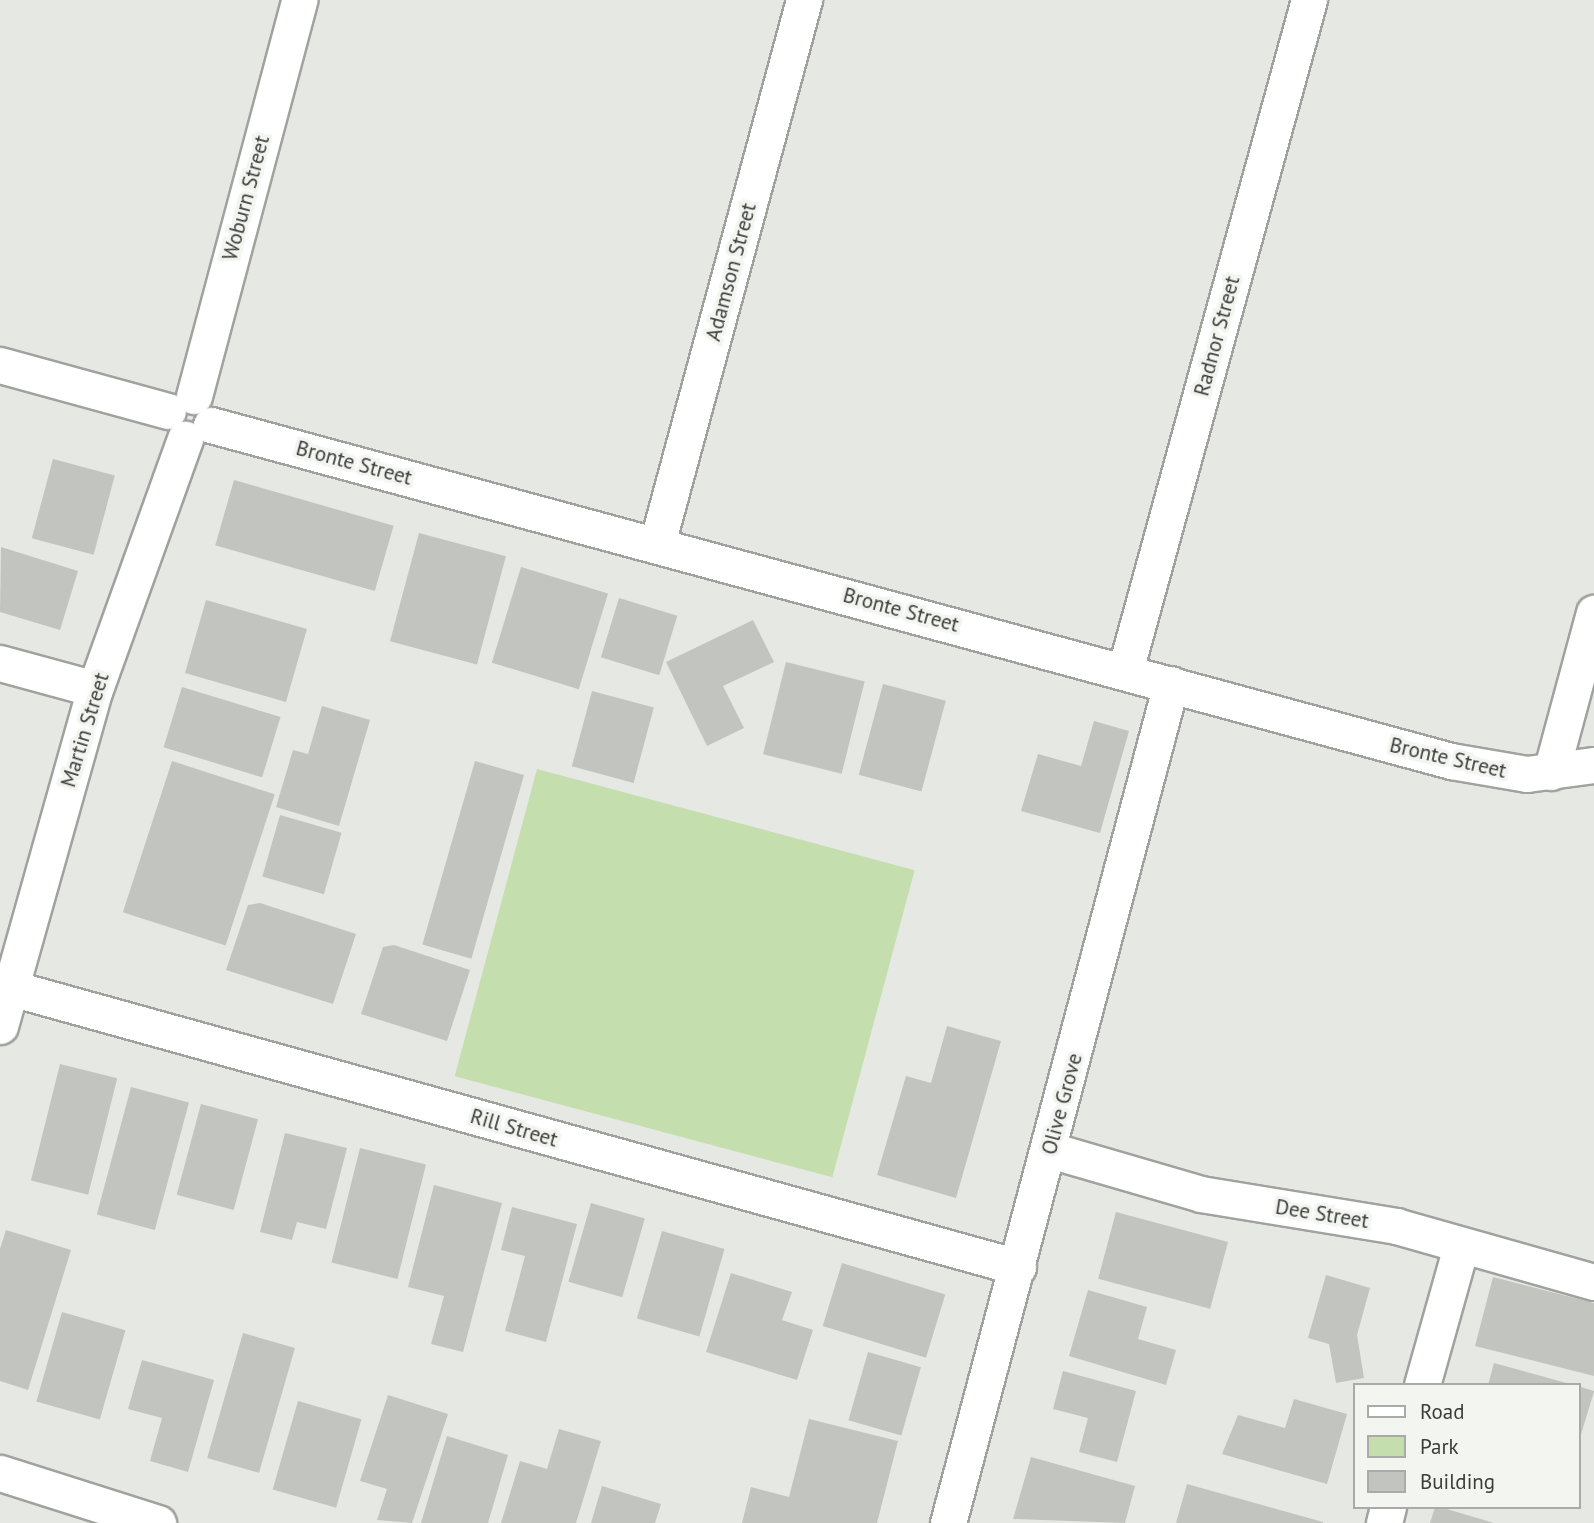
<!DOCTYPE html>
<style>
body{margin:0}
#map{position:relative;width:1594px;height:1523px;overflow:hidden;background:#e5e8e3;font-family:"PT Sans",sans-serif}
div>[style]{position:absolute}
.green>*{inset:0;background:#c5deae;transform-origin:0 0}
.building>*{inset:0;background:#c2c4c0;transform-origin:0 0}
.roads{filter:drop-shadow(2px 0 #a0a29d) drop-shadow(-2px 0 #a0a29d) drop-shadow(0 2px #a0a29d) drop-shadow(0 -2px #a0a29d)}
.minor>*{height:35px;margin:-17.5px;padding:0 17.5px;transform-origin:17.5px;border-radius:17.5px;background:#fff}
span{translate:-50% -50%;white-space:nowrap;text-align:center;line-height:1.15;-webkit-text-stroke:7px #f2f5f0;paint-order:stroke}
.street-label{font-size:21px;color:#3c3d3b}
.legend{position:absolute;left:1353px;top:1383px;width:228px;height:126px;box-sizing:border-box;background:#f2f5f0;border:2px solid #a9aba8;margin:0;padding:9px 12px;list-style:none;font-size:21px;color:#3c3d3b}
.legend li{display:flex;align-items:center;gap:14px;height:35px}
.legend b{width:35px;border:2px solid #a9aba8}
</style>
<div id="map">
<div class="green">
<div style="left:537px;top:769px;width:391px;height:318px;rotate:15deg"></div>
</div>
<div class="building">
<div style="left:53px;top:459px;width:64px;height:82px;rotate:15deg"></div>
<div style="left:234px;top:480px;width:166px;height:68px;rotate:16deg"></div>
<div style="left:419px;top:533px;width:90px;height:112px;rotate:15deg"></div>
<div style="clip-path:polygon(1px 547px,78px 571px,60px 630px,0 612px)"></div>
<div style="left:521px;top:567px;width:91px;height:100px;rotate:17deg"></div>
<div style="left:619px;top:598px;width:61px;height:62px;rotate:17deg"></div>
<div style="left:206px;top:600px;width:105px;height:76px;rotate:16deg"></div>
<div style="clip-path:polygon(753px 620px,774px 662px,723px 686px,744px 728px,707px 746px,666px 662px)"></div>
<div style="left:786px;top:662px;width:81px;height:95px;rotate:14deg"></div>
<div style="left:883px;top:684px;width:65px;height:94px;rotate:15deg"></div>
<div style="left:182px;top:687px;width:103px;height:63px;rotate:17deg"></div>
<div style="left:592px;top:691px;width:64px;height:78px;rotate:15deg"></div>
<div style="clip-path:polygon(322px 706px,370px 720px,339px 826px,276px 807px,293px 750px,308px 754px)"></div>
<div style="clip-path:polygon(1094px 721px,1129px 731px,1100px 833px,1021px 811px,1038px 754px,1081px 766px)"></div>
<div style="left:172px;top:761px;width:108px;height:159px;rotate:18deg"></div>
<div style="left:475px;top:761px;width:51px;height:191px;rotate:16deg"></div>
<div style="left:280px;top:815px;width:64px;height:64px;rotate:16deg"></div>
<div style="clip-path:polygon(260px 903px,356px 934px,333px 1004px,226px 970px,248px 905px)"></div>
<div style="clip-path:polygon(394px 945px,470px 970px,447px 1041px,361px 1014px,383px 947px)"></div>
<div style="clip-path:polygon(947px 1026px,1001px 1041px,956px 1198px,877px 1175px,906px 1076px,931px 1083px)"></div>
<div style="left:60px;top:1064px;width:59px;height:120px;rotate:14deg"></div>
<div style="left:131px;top:1087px;width:60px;height:132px;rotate:15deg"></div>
<div style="left:201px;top:1104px;width:59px;height:94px;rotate:15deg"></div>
<div style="clip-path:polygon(285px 1133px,347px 1148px,326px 1229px,297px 1222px,292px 1240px,260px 1232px)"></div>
<div style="left:360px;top:1148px;width:68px;height:118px;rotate:14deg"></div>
<div style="clip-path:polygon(434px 1185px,502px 1203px,463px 1352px,431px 1344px,444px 1296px,408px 1287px)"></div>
<div style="left:591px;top:1203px;width:56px;height:82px;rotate:16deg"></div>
<div style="clip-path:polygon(512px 1207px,577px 1224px,546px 1342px,505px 1331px,525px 1256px,501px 1250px)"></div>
<div style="left:1116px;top:1212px;width:116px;height:69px;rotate:15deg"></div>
<div style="clip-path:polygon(6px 1230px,71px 1250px,28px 1390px,0 1381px,0 1249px)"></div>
<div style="left:662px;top:1231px;width:65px;height:91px;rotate:16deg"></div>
<div style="left:842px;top:1263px;width:108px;height:66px;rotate:17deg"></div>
<div style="clip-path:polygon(731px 1273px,792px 1292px,782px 1320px,813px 1330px,797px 1380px,706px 1352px)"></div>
<div style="clip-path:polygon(1326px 1275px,1370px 1288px,1357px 1335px,1364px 1378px,1336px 1383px,1329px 1344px,1308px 1338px)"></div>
<div style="clip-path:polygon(1493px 1277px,1594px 1303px,1594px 1376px,1475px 1346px)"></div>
<div style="clip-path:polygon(1088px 1290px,1147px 1307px,1138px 1339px,1176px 1350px,1166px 1385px,1069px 1356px)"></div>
<div style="left:62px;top:1312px;width:66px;height:93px;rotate:16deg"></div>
<div style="left:243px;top:1333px;width:54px;height:130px;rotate:16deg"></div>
<div style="left:868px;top:1352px;width:55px;height:71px;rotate:16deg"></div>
<div style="clip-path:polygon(142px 1360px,214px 1380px,188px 1472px,150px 1461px,162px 1418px,128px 1409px)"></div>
<div style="clip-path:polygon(1494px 1363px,1570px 1384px,1570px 1385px,1488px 1385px)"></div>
<div style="clip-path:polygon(1063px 1371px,1136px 1391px,1117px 1462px,1079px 1452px,1088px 1418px,1053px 1409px)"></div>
<div style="left:1578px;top:1386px;width:17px;height:95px;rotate:17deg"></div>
<div style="clip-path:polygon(388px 1395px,448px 1414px,412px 1523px,377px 1520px,387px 1489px,360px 1481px)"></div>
<div style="clip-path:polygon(1294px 1399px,1347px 1414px,1327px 1484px,1222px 1454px,1238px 1415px,1285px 1428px)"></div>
<div style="left:298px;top:1401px;width:66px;height:92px;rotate:16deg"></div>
<div style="clip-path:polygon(809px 1419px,898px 1441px,877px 1523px,742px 1523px,751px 1487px,789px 1497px)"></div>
<div style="clip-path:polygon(559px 1429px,601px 1441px,576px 1523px,501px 1523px,520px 1461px,547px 1469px)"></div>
<div style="clip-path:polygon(447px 1436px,508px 1455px,488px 1523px,421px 1523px)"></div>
<div style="clip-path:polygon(1031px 1457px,1135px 1486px,1125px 1523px,1013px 1519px)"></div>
<div style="clip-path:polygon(1187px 1484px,1323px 1522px,1323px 1523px,1176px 1523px)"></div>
<div style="clip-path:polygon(602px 1486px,661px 1504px,655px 1523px,591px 1523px)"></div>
<div style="clip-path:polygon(1435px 1507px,1440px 1507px,1494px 1523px,1430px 1523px)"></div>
</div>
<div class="roads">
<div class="minor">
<div style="left:0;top:365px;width:174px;rotate:15.3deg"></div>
<div style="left:194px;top:396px;width:410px;rotate:-75.1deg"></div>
<div style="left:211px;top:425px;width:1285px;rotate:15.16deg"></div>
<div style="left:1451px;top:761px;width:77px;rotate:9.7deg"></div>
<div style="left:1527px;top:774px;width:68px;rotate:-7.7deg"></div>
<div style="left:657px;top:544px;width:564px;rotate:-74.88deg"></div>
<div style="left:0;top:663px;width:98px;rotate:15.3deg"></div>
<div style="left:1125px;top:671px;width:696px;rotate:-74.67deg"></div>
<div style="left:1551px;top:772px;width:165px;rotate:-74.9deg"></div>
<div style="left:11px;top:988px;width:1045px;rotate:15.49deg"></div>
<div style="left:0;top:1026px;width:350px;rotate:-74.3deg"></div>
<div style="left:95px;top:689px;width:266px;rotate:-70.2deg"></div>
<div style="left:1050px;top:1150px;width:157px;rotate:16.2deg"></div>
<div style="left:1201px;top:1194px;width:198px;rotate:9.3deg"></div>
<div style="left:1396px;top:1226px;width:206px;rotate:15.8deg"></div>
<div style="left:1422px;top:1385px;width:144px;rotate:-74.3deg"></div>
<div style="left:0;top:1473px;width:166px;rotate:17.6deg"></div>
<div style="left:948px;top:1523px;width:868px;rotate:-75.12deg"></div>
<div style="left:1384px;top:1523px;width:16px;rotate:-76deg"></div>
</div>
</div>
<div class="street-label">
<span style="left:246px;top:198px;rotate:-75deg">Woburn Street</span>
<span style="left:731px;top:272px;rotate:-75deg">Adamson Street</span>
<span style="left:1217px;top:336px;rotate:-75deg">Radnor Street</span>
<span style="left:354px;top:463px;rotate:15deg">Bronte Street</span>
<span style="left:901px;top:610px;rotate:15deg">Bronte Street</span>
<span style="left:85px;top:730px;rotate:-73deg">Martin Street</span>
<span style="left:1448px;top:758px;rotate:13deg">Bronte Street</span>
<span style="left:1062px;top:1104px;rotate:-75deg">Olive Grove</span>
<span style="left:514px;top:1128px;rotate:16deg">Rill Street</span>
<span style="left:1322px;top:1214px;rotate:9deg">Dee Street</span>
</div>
<ul class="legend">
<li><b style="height:9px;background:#fff"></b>Road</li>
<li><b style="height:19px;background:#c5deae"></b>Park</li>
<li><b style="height:19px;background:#c2c4c0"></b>Building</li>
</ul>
</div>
